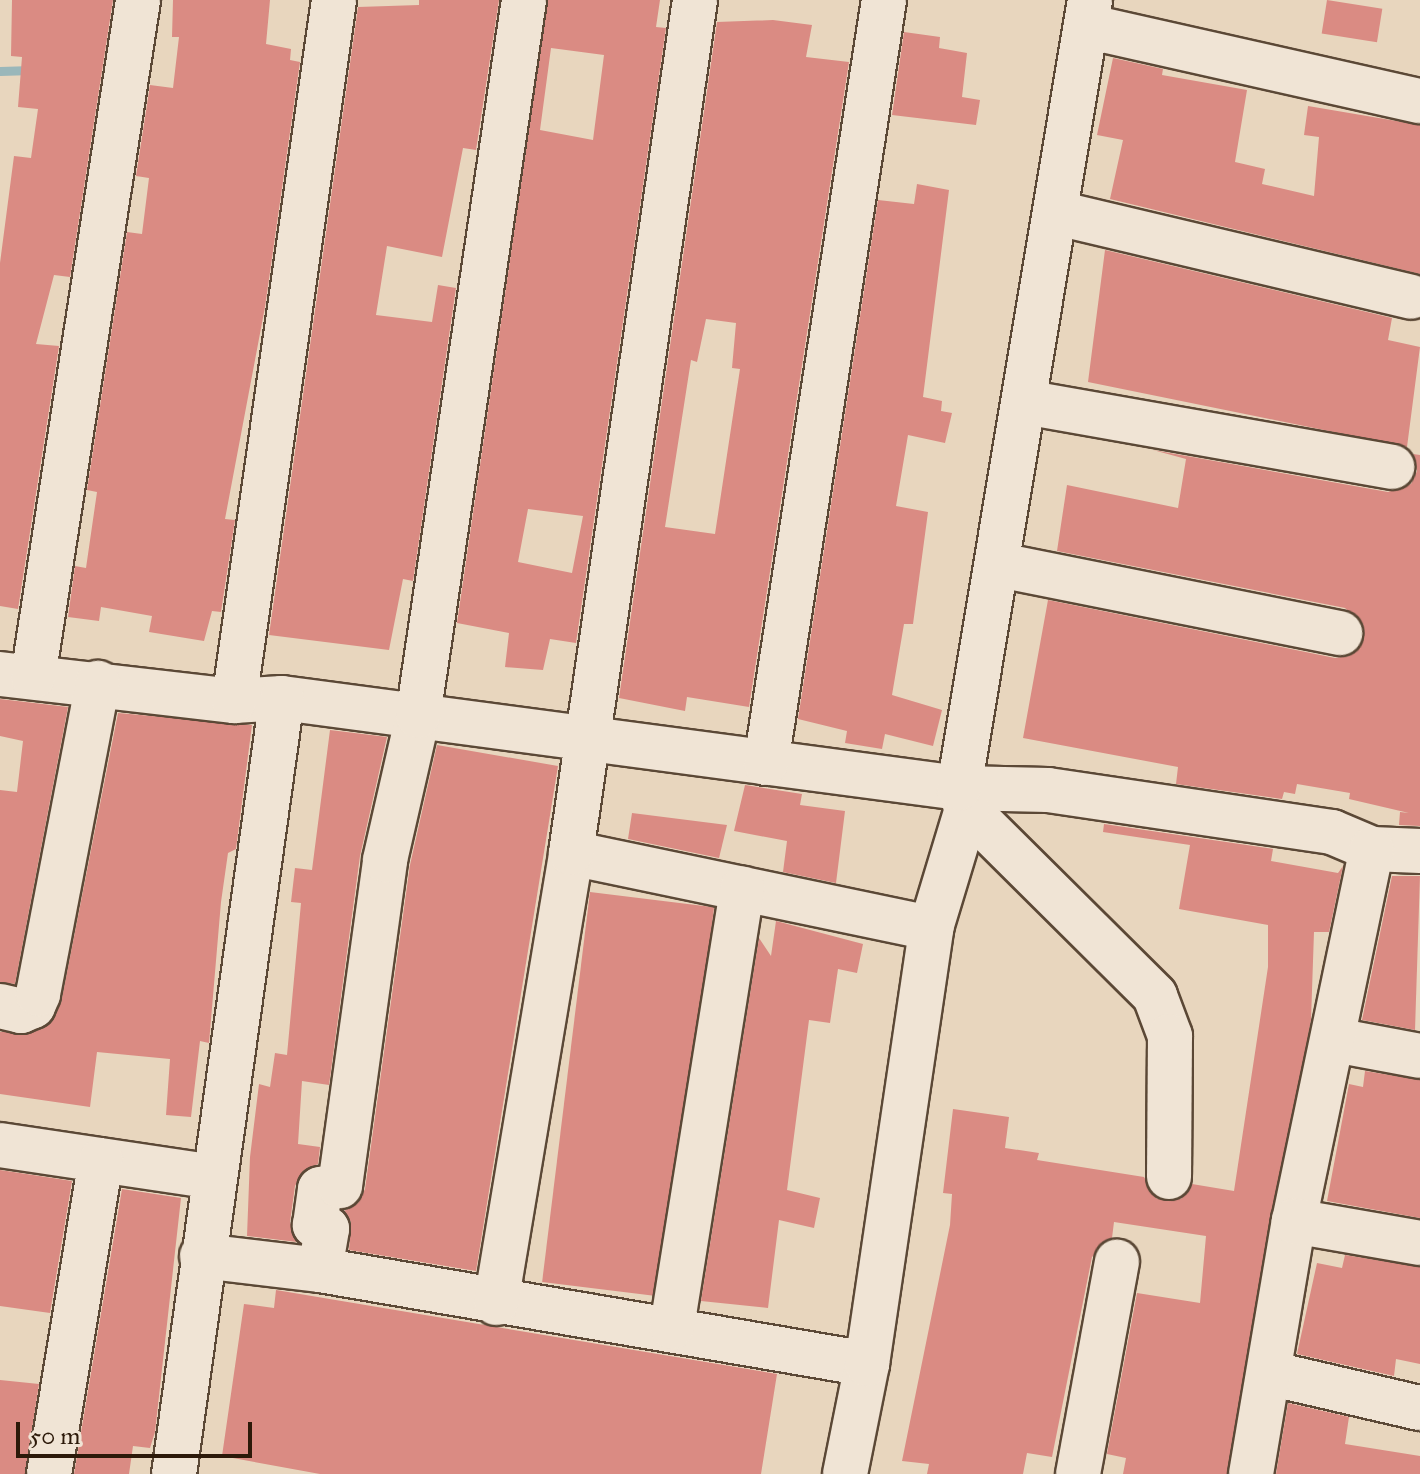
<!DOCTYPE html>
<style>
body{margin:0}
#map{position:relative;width:1420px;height:1474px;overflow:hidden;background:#e8d6be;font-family:"IM FELL Great Primer",serif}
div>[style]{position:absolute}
.stream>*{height:9px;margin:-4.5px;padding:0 4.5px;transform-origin:4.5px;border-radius:4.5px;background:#9ab7ba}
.building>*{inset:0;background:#da8b83;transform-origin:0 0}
.roads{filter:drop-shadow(2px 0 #5b4836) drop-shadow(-2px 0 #5b4836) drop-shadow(0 2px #5b4836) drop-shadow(0 -2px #5b4836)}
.minor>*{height:44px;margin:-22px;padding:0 22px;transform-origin:22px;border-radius:22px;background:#f0e4d5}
span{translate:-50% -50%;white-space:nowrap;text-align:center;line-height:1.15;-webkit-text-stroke:6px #f0e4d5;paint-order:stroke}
.scale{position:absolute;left:16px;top:1422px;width:236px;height:36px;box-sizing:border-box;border:4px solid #2c1909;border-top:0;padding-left:10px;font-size:24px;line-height:28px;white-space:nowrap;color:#2c1909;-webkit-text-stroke:6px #f0e4d5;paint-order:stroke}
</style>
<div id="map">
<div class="stream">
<div style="left:0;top:71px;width:32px;rotate:-2deg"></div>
</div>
<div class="building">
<div style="clip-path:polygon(12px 0,113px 0,70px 277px,54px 275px,36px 344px,59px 346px,18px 609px,0 606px,0 263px,14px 156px,31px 158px,38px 109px,18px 107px,22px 57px,11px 56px)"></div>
<div style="clip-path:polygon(173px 0,270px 0,266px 44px,291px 49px,290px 60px,300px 62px,265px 307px,225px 519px,235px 520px,221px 612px,212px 611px,204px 641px,149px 632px,152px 616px,101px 607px,99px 621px,68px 617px,75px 566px,86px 568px,97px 492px,87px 490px,127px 232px,142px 234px,149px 178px,136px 176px,150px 85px,173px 88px,179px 37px,172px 37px)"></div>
<div style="clip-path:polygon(419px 0,499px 0,476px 150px,463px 148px,442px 257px,387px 246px,376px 315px,432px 322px,438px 285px,456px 288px,413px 581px,403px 579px,389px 650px,269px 635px,358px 7px,419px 5px)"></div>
<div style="clip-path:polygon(evenodd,548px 0,660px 0,656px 27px,666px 28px,576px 643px,550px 639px,543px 670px,505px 667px,509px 633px,457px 623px,548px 0,551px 48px,604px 55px,593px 140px,540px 130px,551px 48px,548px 0,528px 509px,583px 516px,572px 573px,518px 562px,528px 509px)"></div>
<div style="left:1327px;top:0;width:56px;height:34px;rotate:9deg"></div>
<div style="clip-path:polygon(evenodd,773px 20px,812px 25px,806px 57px,849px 62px,749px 707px,687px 697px,685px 711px,619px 698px,717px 22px,773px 20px,706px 319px,736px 323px,732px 368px,740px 369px,715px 534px,665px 527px,691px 360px,697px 362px,706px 319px)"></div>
<div style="clip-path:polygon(904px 32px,940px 37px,939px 48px,967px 53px,962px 97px,980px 100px,976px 125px,892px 115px)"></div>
<div style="clip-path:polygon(1113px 58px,1163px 69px,1162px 75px,1247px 90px,1235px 162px,1265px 169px,1262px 184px,1314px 196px,1319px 137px,1304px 135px,1308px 106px,1420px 125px,1420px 274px,1110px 199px,1123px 140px,1097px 135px)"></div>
<div style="clip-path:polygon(917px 184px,949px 190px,923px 397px,942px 401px,941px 411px,952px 413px,945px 443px,908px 435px,896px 506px,928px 512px,913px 624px,904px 624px,892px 695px,942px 710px,933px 746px,885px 734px,882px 749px,845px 743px,847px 731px,798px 719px,878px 200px,914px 204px)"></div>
<div style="clip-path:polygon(1105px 250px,1392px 318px,1388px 340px,1420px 347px,1407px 447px,1088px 382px)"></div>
<div style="clip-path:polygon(1153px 450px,1388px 492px,1411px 484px,1417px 471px,1413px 454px,1420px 455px,1420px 826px,1399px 825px,1400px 812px,1409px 813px,1349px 799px,1350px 793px,1297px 784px,1295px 794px,1284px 792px,1282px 799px,1176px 784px,1178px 767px,1023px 738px,1048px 600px,1335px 658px,1349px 656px,1364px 639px,1363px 624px,1345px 608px,1057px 551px,1067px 485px,1178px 508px,1186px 459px)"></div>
<div style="clip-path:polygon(0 699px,68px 707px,15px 984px,0 982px,0 790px,17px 792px,23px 741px,0 736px)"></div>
<div style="clip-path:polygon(118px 713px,252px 725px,236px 849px,228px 853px,221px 902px,209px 1043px,200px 1041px,191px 1117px,166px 1115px,170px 1059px,97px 1052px,90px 1107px,0 1094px,0 1032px,43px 1029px,61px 1003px)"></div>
<div style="clip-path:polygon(330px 730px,387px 737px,360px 856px,329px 1085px,302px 1081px,298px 1144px,320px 1147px,318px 1164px,303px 1171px,295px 1186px,290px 1222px,297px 1242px,247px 1236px,250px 1157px,259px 1084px,270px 1087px,275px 1053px,287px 1055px,301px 903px,291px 902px,295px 868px,312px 870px)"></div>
<div style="clip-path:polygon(437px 745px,558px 766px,476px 1271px,349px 1250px,351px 1222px,344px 1211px,358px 1203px,365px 1189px,410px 865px)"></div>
<div style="clip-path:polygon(745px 785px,802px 794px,800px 805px,845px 811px,836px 883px,783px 872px,787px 841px,734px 831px)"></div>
<div style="clip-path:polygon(632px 813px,727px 825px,719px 858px,628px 839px)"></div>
<div style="clip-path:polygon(1104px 824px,1273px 849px,1271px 861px,1338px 873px,1343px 866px,1329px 932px,1314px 932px,1311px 1020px,1227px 1474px,1123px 1474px,1126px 1458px,1107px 1454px,1137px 1293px,1200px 1303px,1206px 1236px,1114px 1222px,1112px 1238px,1092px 1257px,1052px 1457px,1027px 1453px,1023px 1474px,927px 1474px,929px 1464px,902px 1461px,950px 1225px,952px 1194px,943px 1193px,953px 1109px,1009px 1117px,1005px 1148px,1039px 1153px,1037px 1160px,1144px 1177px,1157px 1199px,1181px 1199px,1192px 1184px,1234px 1191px,1268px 967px,1268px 925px,1179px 909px,1190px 845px,1103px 832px)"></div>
<div style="clip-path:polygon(1392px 876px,1420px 876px,1415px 1030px,1362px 1020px)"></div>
<div style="left:590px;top:892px;width:125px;height:393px;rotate:7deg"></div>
<div style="clip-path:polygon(776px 921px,863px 944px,857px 973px,838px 969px,830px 1023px,809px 1020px,787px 1190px,820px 1198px,814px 1228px,779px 1220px,768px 1308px,701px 1301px,759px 938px,771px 956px)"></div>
<div style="clip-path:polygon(1365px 1071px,1420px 1080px,1420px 1218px,1327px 1201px,1349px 1084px,1363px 1087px)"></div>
<div style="clip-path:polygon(0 1170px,72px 1181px,50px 1313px,0 1306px)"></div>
<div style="clip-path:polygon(122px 1189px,181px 1198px,155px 1432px,150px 1448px,133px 1446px,129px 1474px,74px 1474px)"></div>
<div style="clip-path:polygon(1345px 1255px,1420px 1267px,1420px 1364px,1396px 1359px,1394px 1376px,1297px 1354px,1317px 1263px,1342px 1268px)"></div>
<div style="clip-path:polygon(276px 1290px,777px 1374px,761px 1474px,320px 1474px,222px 1456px,244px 1304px,274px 1308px)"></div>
<div style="clip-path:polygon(0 1380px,39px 1384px,25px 1474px,0 1474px)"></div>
<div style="clip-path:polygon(1288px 1403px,1349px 1417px,1345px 1444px,1420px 1456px,1420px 1474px,1276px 1474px)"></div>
</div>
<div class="roads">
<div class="minor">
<div style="left:1086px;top:26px;width:342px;rotate:12.7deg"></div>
<div style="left:1057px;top:213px;width:364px;rotate:13.3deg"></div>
<div style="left:1024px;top:402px;width:374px;rotate:10deg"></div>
<div style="left:999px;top:565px;width:348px;rotate:11.3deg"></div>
<div style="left:0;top:674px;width:236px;rotate:6.6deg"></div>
<div style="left:234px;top:701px;width:48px;rotate:-3.6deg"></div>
<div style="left:282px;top:698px;width:683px;rotate:7.57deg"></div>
<div style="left:959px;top:788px;width:89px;rotate:1.3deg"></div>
<div style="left:1048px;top:790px;width:287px;rotate:8.4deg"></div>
<div style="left:1332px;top:832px;width:43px;rotate:23deg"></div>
<div style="left:1372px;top:849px;width:48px;rotate:2.4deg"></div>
<div style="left:33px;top:677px;width:685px;rotate:-81.18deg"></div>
<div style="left:234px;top:701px;width:708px;rotate:-81.88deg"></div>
<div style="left:766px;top:763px;width:772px;rotate:-81.21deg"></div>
<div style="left:967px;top:809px;width:265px;rotate:44.8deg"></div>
<div style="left:1155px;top:996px;width:43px;rotate:69.4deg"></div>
<div style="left:1170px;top:1036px;width:141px;rotate:90.4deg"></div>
<div style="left:571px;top:853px;width:368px;rotate:11.8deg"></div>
<div style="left:0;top:1006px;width:22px;rotate:13deg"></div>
<div style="left:21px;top:1011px;width:13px;rotate:-23deg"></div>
<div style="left:33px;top:1006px;width:13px;rotate:-67deg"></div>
<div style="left:38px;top:994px;width:317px;rotate:-79.1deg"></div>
<div style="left:1334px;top:1040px;width:87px;rotate:10.5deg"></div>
<div style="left:0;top:1145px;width:215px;rotate:8.5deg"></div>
<div style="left:1294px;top:1221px;width:380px;rotate:-78.2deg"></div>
<div style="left:202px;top:1256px;width:119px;rotate:6.8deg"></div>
<div style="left:320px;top:1270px;width:555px;rotate:9.75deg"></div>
<div style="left:320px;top:1270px;width:42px;rotate:-80.3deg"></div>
<div style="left:327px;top:1229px;width:13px;rotate:-162deg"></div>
<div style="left:315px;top:1225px;width:36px;rotate:-82deg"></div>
<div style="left:320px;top:1189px;width:20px;rotate:-9deg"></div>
<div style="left:340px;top:1186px;width:329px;rotate:-82.1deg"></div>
<div style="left:385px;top:860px;width:148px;rotate:-77.1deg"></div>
<div style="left:418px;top:716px;width:724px;rotate:-81.58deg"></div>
<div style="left:496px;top:1303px;width:456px;rotate:-80.5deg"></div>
<div style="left:571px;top:853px;width:862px;rotate:-81.73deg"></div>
<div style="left:672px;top:1327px;width:444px;rotate:-80.9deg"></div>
<div style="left:1269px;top:1373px;width:155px;rotate:13.1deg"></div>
<div style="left:49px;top:1474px;width:318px;rotate:-80.6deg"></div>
<div style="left:174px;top:1474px;width:783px;rotate:-82.08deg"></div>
<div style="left:845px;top:1474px;width:112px;rotate:-78.7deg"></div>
<div style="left:867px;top:1364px;width:441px;rotate:-81.6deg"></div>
<div style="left:931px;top:928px;width:124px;rotate:-73.2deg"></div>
<div style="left:967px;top:809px;width:22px;rotate:-111deg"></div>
<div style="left:959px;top:788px;width:799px;rotate:-80.56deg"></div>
<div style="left:1078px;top:1474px;width:216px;rotate:-79.6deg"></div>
<div style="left:1251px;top:1474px;width:257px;rotate:-80.4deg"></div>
<div style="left:1294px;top:1221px;width:128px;rotate:9.9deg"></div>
</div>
</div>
<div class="scale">50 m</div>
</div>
